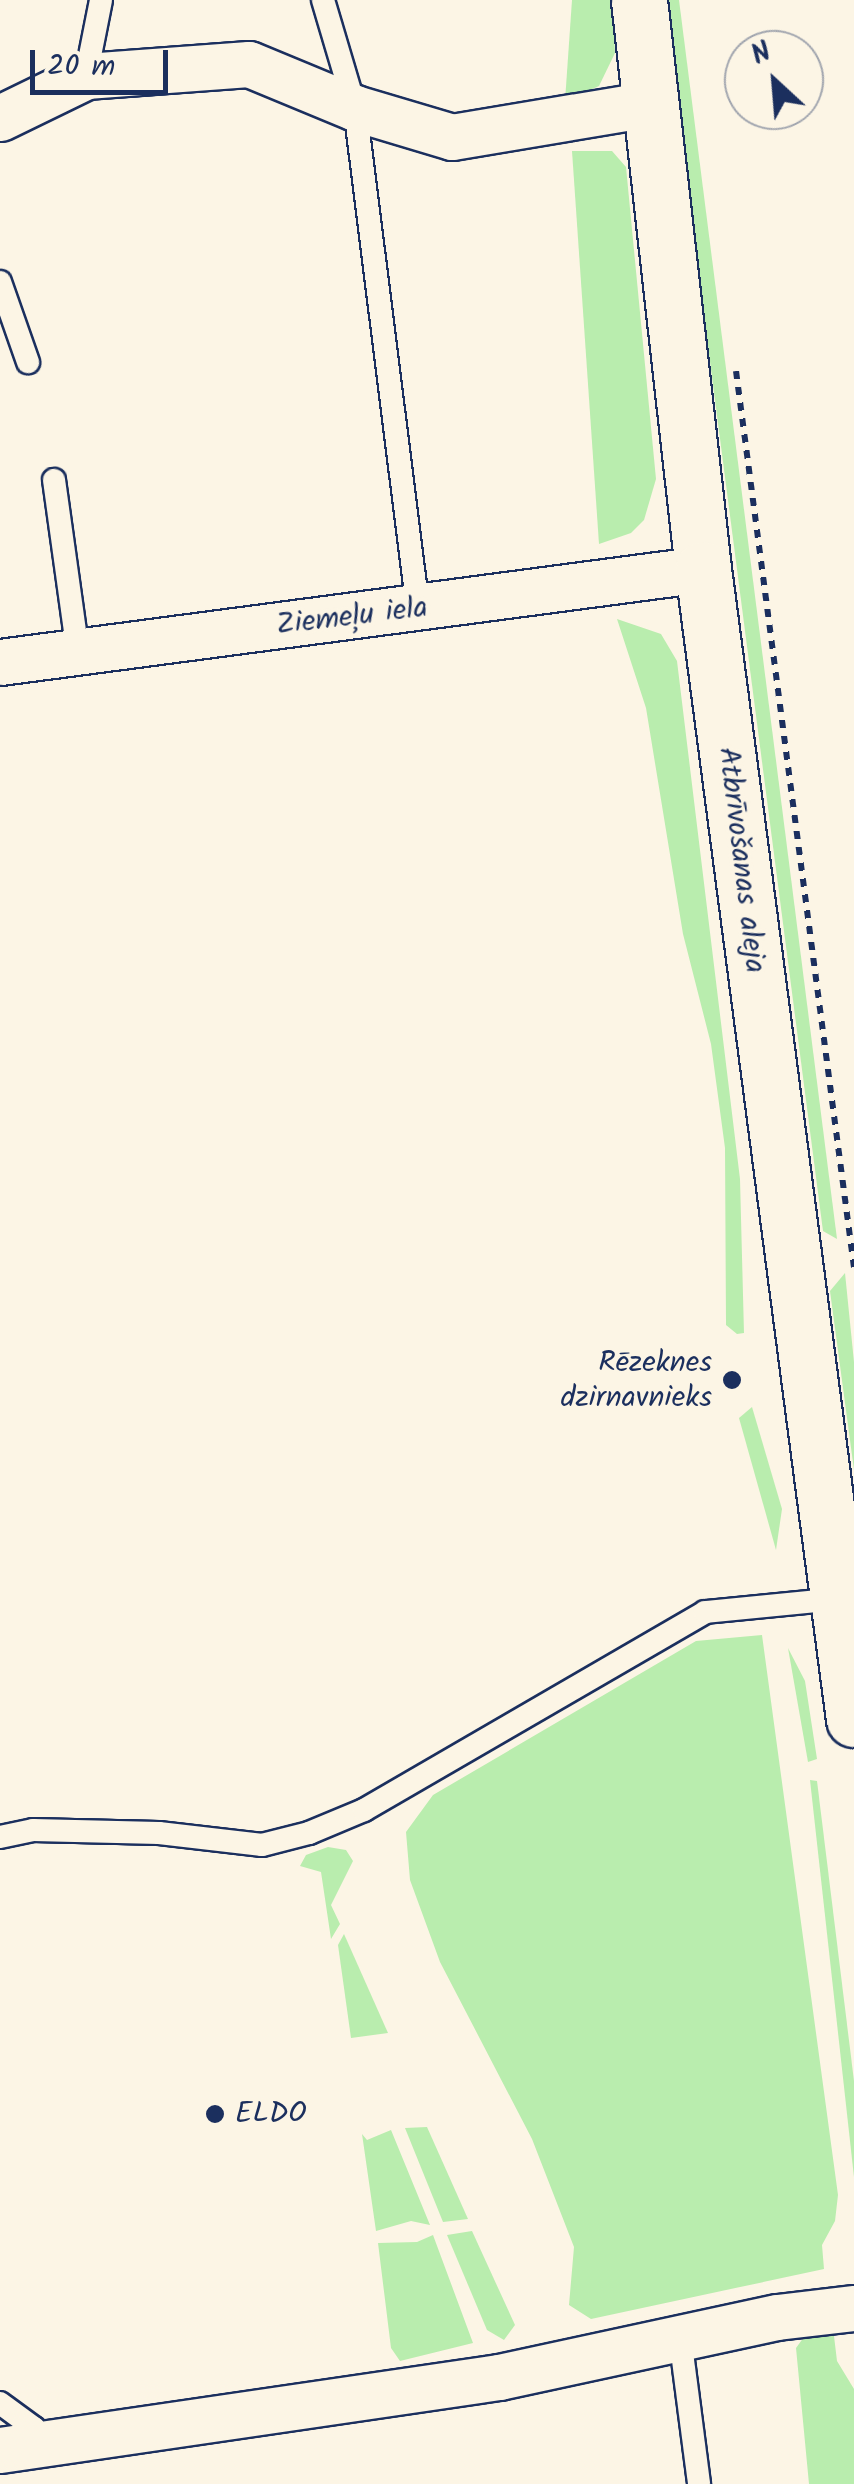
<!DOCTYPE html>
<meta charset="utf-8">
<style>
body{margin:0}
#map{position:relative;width:854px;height:2484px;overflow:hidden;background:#fcf5e5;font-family:Kalam,sans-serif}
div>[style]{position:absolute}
.green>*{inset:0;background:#b9edae}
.path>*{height:6px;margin-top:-3px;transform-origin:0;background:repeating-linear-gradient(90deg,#1b2f5e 0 8px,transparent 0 16px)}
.roads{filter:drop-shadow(2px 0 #1b2f5e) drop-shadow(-2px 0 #1b2f5e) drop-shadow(0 2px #1b2f5e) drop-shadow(0 -2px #1b2f5e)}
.lane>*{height:22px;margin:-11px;padding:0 11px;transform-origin:11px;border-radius:11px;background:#fcf5e5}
.street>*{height:45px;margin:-22.5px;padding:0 22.5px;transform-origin:22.5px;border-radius:22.5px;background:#fcf5e5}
.primary>*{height:55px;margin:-27.5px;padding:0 27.5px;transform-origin:27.5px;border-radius:27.5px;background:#fcf5e5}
.dots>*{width:28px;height:28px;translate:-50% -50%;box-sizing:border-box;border:5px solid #fcf5e5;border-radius:50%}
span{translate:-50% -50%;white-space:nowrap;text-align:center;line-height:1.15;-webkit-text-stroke:8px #fcf5e5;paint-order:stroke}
.street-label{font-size:30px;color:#1b2f5e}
.poi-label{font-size:30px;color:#1b2f5e}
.right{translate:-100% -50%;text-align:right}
.left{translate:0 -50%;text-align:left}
.north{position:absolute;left:724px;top:30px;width:100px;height:100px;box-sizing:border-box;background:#fcf5e5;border:2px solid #a2a6af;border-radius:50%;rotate:334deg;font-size:28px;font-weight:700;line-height:40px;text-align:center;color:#1b2f5e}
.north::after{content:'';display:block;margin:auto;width:35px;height:45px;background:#1b2f5e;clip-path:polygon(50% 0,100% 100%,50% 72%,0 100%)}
.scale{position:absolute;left:30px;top:50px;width:138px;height:45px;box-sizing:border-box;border:5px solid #1b2f5e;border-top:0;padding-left:12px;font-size:30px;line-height:35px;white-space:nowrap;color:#1b2f5e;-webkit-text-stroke:8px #fcf5e5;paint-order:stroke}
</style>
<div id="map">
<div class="green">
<div style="clip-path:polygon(572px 0,612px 0,615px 53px,599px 86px,565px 101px)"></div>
<div style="clip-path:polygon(663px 0,679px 0,837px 1239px,823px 1231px)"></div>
<div style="clip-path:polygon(572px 151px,612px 151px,626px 167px,656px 479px,644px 520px,631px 533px,599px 544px)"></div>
<div style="clip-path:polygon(617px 619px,661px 634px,677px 661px,740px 1179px,744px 1333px,737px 1334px,726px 1325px,725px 1148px,711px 1044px,683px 934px,646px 708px)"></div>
<div style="clip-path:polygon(845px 1273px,854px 1362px,854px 1470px,830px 1291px)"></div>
<div style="clip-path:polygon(752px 1407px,782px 1509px,776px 1550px,739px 1418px)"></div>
<div style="clip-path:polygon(762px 1635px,838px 2195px,835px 2221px,822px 2245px,824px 2269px,591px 2319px,569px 2305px,574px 2247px,532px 2139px,440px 1962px,410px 1880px,406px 1832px,433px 1795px,696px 1641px)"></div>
<div style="clip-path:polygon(788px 1648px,805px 1681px,817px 1759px,808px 1762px)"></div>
<div style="clip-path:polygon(810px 1780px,817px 1781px,854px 2081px,854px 2177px)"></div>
<div style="clip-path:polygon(328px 1847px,346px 1850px,353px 1861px,331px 1905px,340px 1924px,331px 1939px,321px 1872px,300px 1866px,306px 1855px)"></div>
<div style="clip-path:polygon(344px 1934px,388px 2033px,351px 2038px,338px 1945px)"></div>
<div style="clip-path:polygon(427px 2127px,468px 2219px,443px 2222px,405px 2128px)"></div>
<div style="clip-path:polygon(391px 2130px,430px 2225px,411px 2221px,376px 2231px,362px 2134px,367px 2140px)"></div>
<div style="clip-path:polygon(472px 2231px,515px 2325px,504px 2340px,487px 2330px,447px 2235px)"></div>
<div style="clip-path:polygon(433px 2235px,473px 2343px,400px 2361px,391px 2348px,378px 2243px,417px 2242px)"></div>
<div style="clip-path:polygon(834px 2336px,837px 2361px,854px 2389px,854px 2484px,809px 2484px,796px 2348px,804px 2337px)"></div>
</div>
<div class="path">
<div style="left:736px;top:371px;width:904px;rotate:82.5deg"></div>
</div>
<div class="roads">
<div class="lane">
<div style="left:323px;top:0;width:113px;rotate:73.5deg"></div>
<div style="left:355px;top:108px;width:505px;rotate:82.83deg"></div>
<div style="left:86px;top:76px;width:77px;rotate:-78.8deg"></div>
<div style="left:0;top:282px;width:85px;rotate:70.7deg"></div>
<div style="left:54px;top:480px;width:174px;rotate:82.1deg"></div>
<div style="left:0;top:1837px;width:34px;rotate:-12deg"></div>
<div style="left:33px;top:1830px;width:126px;rotate:1.4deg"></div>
<div style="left:159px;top:1833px;width:104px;rotate:6.6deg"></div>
<div style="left:262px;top:1845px;width:49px;rotate:-14.3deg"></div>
<div style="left:309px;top:1833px;width:60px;rotate:-22.7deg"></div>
<div style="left:364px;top:1810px;width:394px;rotate:-30.1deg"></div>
<div style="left:705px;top:1612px;width:134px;rotate:-5.6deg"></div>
<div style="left:680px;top:2337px;width:148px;rotate:82.6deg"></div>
<div style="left:0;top:2403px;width:42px;rotate:36.3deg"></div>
<div style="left:34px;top:2428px;width:16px;rotate:83deg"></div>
</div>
<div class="street">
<div style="left:0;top:118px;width:96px;rotate:-26deg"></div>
<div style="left:86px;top:76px;width:163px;rotate:-4.2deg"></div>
<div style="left:249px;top:64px;width:115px;rotate:22.5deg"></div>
<div style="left:355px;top:108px;width:101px;rotate:16.6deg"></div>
<div style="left:452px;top:137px;width:201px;rotate:-9.5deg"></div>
<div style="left:0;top:662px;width:709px;rotate:-7.54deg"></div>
<div style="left:0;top:2450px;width:504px;rotate:-8.32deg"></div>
<div style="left:499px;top:2377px;width:284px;rotate:-12.2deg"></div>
<div style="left:777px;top:2317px;width:78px;rotate:-6.7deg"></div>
</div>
<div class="primary">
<div style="left:639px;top:0;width:573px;rotate:83.58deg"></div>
<div style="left:703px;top:569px;width:1160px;rotate:82.52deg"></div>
</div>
</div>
<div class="dots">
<div style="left:732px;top:1380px;background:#1b2f5e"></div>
<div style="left:215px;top:2114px;background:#1b2f5e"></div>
</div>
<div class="street-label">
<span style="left:352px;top:617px;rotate:-7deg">Ziemeļu iela</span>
<span style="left:741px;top:860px;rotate:83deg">Atbrīvošanas aleja</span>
</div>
<div class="poi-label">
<span class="right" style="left:712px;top:1380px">Rēzeknes<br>dzirnavnieks</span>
<span class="left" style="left:235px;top:2114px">ELDO</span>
</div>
<div class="north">N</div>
<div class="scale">20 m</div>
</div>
